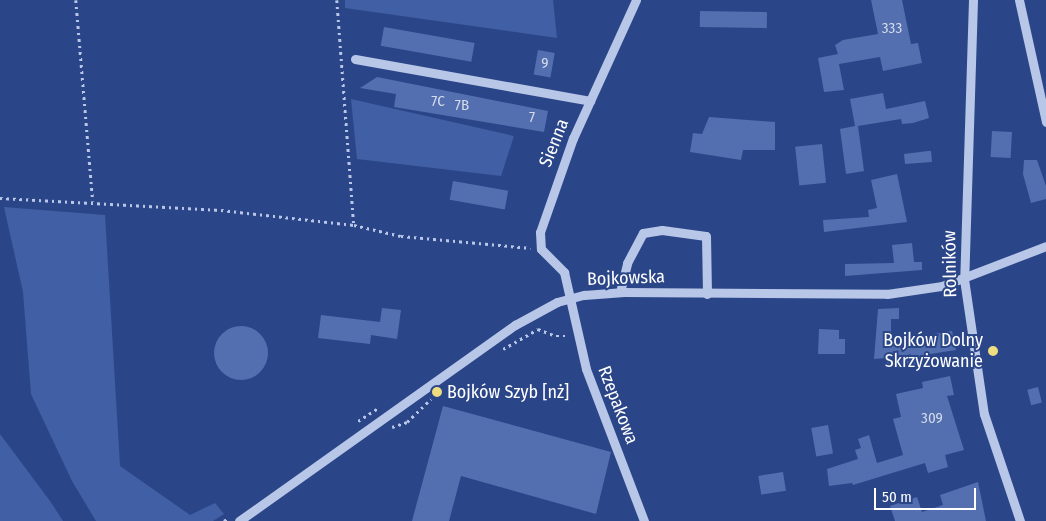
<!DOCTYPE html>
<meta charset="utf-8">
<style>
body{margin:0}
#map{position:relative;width:1046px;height:521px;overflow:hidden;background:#2b4688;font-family:"Fira Sans Condensed",sans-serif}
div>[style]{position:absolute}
.green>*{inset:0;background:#405fa4}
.building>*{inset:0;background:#536faf;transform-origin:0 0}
.round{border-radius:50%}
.path>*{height:2.5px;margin-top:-1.25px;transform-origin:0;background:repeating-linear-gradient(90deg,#b8c6e8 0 2.5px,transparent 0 6.5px)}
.minor>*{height:9px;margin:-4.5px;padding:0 4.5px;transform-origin:4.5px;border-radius:4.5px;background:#b8c6e8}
.dots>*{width:14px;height:14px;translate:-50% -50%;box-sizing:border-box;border:2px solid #2b4688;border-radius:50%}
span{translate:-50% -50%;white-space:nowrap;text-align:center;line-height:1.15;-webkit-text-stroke:4px #2b4688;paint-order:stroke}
.number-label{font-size:15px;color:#d4dbeb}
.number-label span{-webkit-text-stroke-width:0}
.street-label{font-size:18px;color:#fff}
.poi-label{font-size:18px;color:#fff}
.right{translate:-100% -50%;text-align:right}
.left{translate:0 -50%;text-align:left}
.scale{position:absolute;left:874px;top:488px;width:102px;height:22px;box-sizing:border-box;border:2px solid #fff;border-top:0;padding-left:6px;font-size:15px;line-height:18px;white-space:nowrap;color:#fff;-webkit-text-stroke:4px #2b4688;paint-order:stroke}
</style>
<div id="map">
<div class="green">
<div style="clip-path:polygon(345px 0,553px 0,557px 38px,345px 8px)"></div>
<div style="clip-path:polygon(351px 99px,514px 136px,501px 176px,357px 159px)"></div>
<div style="clip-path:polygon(4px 207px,105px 215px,120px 466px,190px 515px,215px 503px,224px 514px,213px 521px,96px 521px,72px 481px,31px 394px,23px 292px)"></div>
<div style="clip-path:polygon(0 434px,50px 501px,63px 521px,0 521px)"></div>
</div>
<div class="building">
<div style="clip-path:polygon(871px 0,902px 0,911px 44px,918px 43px,922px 63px,883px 71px,880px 57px,839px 64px,844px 90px,824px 92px,818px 58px,838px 54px,835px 45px,843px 40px,878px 34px)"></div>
<div style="left:700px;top:11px;width:67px;height:16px;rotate:1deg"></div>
<div style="left:384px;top:27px;width:92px;height:19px;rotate:10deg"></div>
<div style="left:538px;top:50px;width:17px;height:25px;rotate:10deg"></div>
<div style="clip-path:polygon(377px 77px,548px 111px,544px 132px,394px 107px,396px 94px,360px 88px)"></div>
<div style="clip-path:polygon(883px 93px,886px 109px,925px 101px,929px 118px,913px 123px,902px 124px,901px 119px,858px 126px,864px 171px,846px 174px,840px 129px,855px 126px,850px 99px)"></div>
<div style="clip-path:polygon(709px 117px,775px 122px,775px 150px,743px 150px,741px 160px,690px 152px,693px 133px,702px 134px)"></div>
<div style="left:992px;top:131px;width:20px;height:26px;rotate:3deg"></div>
<div style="left:822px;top:144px;width:39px;height:27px;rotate:84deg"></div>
<div style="clip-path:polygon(928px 151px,931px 151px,932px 162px,905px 164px,904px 154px)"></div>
<div style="clip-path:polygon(1024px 160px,1037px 160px,1046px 186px,1046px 199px,1031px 203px,1023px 174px)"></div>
<div style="clip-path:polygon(897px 174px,907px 222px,824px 232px,823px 220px,869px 217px,868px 210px,877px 208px,871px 180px)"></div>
<div style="left:453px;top:181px;width:56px;height:19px;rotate:10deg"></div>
<div style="clip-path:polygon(912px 243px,914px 262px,922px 262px,922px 270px,845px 276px,845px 264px,894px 263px,892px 245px)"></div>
<div style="clip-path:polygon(382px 308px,401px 310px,397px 339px,371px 335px,370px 344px,318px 338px,321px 315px,380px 322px)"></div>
<div style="clip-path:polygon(899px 308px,899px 319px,891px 319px,891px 346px,923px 341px,922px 336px,952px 331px,956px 350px,924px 355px,925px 364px,896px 368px,888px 368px,886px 358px,874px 359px,878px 309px)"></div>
<div class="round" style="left:214px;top:326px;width:54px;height:54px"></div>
<div style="clip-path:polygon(819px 329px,839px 330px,839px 339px,845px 339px,845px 354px,818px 354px)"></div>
<div style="clip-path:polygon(950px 376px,954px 395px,947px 396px,964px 450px,945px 455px,948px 467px,928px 473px,925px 463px,853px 485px,852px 483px,829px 486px,827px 469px,858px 459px,855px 450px,861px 448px,858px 439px,869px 435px,877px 463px,903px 455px,893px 419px,901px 417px,896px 394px,923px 388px,922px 382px)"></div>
<div style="left:1038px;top:387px;width:16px;height:11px;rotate:76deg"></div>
<div style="clip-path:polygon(443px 406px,611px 452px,596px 514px,461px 476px,449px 521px,412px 521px)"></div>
<div style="left:828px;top:425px;width:29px;height:17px;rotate:80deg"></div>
<div style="left:783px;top:472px;width:19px;height:25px;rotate:81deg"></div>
<div style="clip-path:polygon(978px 482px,986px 521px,895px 521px,890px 506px,917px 497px,922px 512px,943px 505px,940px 495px)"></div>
</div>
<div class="path">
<div style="left:76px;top:0;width:202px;rotate:85.2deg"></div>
<div style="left:337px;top:0;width:226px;rotate:85.7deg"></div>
<div style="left:0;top:198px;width:221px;rotate:3.1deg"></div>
<div style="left:221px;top:210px;width:134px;rotate:6.4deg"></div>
<div style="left:354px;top:225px;width:48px;rotate:13.2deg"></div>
<div style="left:401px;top:236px;width:130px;rotate:5.3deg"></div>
<div style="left:503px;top:349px;width:40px;rotate:-29.7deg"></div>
<div style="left:538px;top:329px;width:19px;rotate:21deg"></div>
<div style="left:556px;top:336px;width:12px"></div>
<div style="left:358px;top:421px;width:24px;rotate:-33deg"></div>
<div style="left:392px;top:427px;width:16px;rotate:-18deg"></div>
<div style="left:407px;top:422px;width:33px;rotate:-44deg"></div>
<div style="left:224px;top:521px;width:6px;rotate:-39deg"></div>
</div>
<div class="minor">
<div style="left:636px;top:0;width:152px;rotate:114.5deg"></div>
<div style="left:573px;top:138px;width:100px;rotate:109.3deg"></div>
<div style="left:540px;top:232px;width:17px;rotate:87deg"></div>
<div style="left:541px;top:249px;width:33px;rotate:45deg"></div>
<div style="left:564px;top:272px;width:99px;rotate:77.2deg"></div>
<div style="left:586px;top:369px;width:163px;rotate:69.1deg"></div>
<div style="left:973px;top:0;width:279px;rotate:91.8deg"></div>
<div style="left:964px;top:279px;width:136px;rotate:81.6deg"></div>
<div style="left:984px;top:414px;width:113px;rotate:71.4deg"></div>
<div style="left:1019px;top:0;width:125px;rotate:77.5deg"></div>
<div style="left:355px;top:59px;width:239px;rotate:10.1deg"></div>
<div style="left:620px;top:292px;width:30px;rotate:-76deg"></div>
<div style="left:627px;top:263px;width:34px;rotate:-62deg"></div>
<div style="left:643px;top:233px;width:19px;rotate:-9deg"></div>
<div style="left:662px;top:230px;width:44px;rotate:7.8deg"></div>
<div style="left:706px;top:236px;width:58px;rotate:89deg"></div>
<div style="left:239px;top:521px;width:339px;rotate:-35.4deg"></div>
<div style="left:515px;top:325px;width:48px;rotate:-28.7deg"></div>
<div style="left:557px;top:302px;width:28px;rotate:-15deg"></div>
<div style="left:584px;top:295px;width:40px;rotate:-4.3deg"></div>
<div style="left:624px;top:292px;width:263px;rotate:0.4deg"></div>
<div style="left:887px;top:294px;width:56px;rotate:-8.3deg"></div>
<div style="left:942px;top:286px;width:111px;rotate:-21deg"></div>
</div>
<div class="dots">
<div style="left:993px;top:351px;background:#eede80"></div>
<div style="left:437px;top:392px;background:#eede80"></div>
</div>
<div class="number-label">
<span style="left:892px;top:29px">333</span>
<span style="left:545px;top:64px">9</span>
<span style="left:438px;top:102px">7C</span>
<span style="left:462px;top:106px">7B</span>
<span style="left:532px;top:118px">7</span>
<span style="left:932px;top:419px">309</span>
</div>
<div class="street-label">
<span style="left:554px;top:143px;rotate:-68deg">Sienna</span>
<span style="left:950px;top:264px;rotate:-91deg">Rolników</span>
<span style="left:626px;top:278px;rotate:-2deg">Bojkowska</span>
<span style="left:618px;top:405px;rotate:69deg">Rzepakowa</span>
</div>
<div class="poi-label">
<span class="right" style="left:983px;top:351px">Bojków Dolny<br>Skrzyżowanie</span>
<span class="left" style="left:447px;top:392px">Bojków Szyb [nż]</span>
</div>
<div class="scale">50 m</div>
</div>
